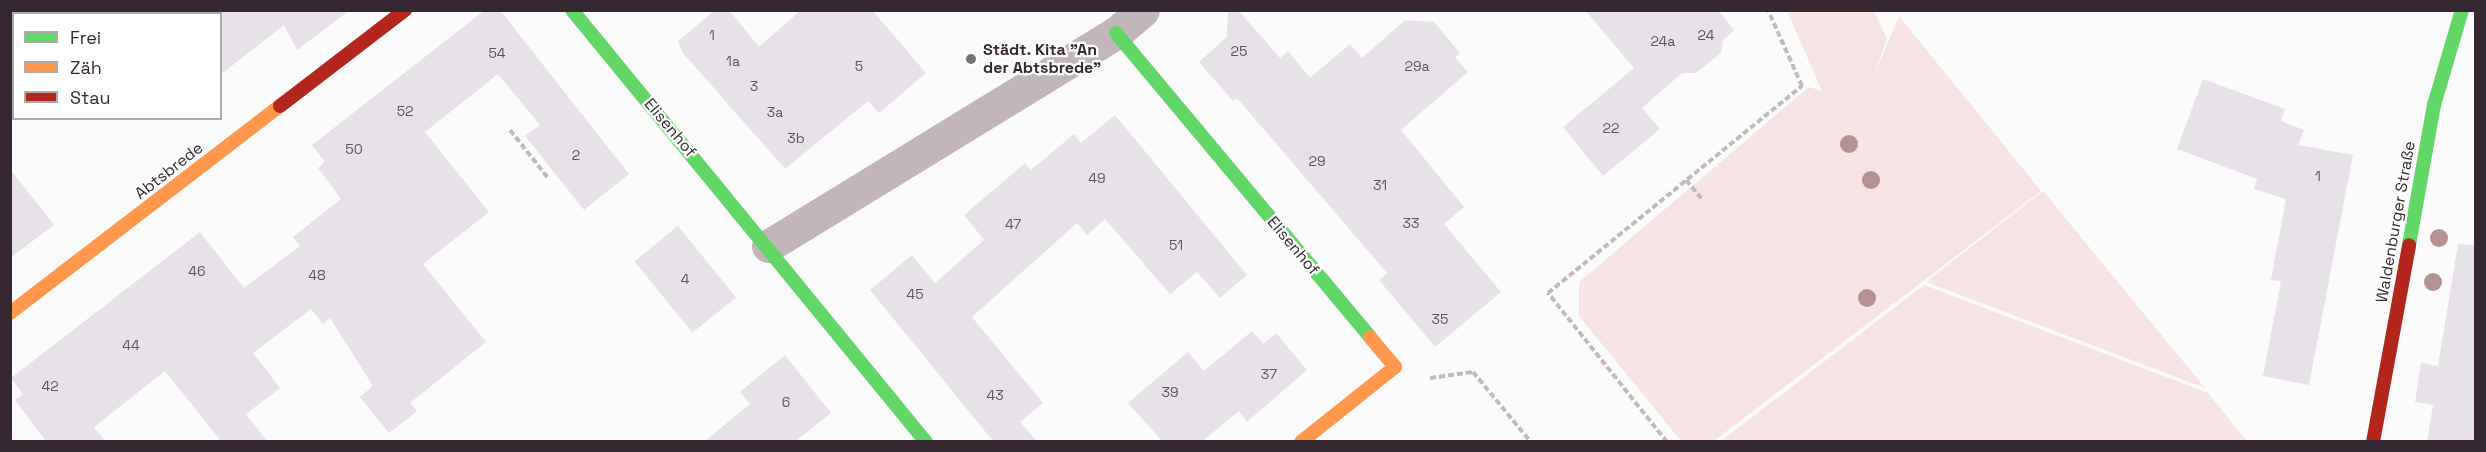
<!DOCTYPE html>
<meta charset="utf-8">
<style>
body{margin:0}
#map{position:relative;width:2486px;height:452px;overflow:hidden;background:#fbfbfb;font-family:"Space Grotesk",sans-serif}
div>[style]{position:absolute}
.green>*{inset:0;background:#f7e4e4}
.building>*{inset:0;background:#e7e2e8;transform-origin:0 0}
.path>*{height:4px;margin-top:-2px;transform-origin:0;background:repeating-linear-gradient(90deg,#c2babd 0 6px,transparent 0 9px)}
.street>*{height:33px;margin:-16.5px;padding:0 16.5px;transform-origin:16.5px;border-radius:16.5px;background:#c2b6b9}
.fast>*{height:14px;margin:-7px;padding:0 7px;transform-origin:7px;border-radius:7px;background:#63d668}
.slow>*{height:14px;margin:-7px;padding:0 7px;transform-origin:7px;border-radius:7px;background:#ff974d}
.jam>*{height:14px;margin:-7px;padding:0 7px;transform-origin:7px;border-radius:7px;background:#b3261e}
.trees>*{width:18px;height:18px;margin:-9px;border-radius:50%;background:#b49293}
.dots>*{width:16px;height:16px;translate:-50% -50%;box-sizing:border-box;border:3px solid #fff;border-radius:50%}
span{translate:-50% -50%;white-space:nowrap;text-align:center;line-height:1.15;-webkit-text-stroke:4.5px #fff;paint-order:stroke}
.number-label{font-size:14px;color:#62565e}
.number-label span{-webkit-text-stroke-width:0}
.poi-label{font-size:16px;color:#362830;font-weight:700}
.left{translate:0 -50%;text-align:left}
.street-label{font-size:16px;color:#362830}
.frame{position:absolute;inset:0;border:12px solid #362830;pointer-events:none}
.legend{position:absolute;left:12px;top:12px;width:210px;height:108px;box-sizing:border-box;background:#fff;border:2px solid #afa9ac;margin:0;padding:8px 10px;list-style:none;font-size:18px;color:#362830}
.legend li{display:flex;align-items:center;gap:12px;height:30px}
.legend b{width:30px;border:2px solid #afa9ac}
</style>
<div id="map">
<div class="green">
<div style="clip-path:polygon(1787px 11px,1874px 11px,1887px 39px,1871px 83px,1899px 16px,2041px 191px,1714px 441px,1681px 441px,1579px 316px,1579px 282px,1809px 87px,1822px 91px)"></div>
<div style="clip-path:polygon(2043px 191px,2205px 388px,1926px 282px)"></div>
<div style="clip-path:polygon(1924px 285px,2208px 393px,2247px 441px,1721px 441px)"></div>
</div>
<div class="building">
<div style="clip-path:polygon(220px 10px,350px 10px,297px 50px,284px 25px,220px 75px)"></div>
<div style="clip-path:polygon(485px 10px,500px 10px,629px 174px,584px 210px,525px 136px,540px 125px,498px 74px,425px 132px,489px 212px,423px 264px,486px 342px,410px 403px,417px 411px,389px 433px,360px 397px,373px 386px,330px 318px,323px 324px,311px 309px,253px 353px,280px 388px,246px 414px,267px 441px,221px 441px,165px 371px,94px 427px,105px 441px,46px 441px,15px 400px,23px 394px,11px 378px,200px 232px,244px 288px,300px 246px,293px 237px,341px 199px,318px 168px,325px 162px,312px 145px)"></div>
<div style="clip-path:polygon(715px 10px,729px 10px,759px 47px,801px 10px,872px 10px,926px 73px,879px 113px,868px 101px,785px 169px,683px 53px,678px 41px)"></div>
<div style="clip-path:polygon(1228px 10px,1238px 10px,1280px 58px,1288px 51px,1310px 78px,1350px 44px,1362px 58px,1405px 20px,1434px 22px,1460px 53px,1455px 57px,1468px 72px,1401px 130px,1464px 207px,1444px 224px,1501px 292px,1435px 347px,1379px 280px,1387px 273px,1237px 98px,1233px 101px,1199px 62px,1227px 37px)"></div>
<div style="clip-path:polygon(1585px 10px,1718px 10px,1734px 30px,1723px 40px,1721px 53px,1696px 73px,1682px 73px,1642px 108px,1660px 129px,1603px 176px,1563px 127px,1634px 68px)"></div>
<div style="clip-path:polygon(2203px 79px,2285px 109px,2281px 121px,2304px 130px,2298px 145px,2353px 155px,2309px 385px,2263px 376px,2281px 281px,2271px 280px,2286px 199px,2254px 189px,2257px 179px,2177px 149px)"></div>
<div style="clip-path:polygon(1115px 115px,1247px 275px,1220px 298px,1197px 272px,1170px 294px,1105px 219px,1087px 235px,1077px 223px,972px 317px,1043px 403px,1020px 422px,1037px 441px,993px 441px,870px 290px,912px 255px,935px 283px,984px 240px,964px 215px,1025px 163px,1031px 170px,1074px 134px,1081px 143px)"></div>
<div style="clip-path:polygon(10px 169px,54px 225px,10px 258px)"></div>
<div style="left:678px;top:226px;width:92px;height:56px;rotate:51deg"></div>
<div style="clip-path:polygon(2458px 244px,2475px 245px,2475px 441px,2427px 441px,2433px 405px,2415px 402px,2421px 363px,2438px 366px)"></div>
<div style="clip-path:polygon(1252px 331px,1263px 344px,1276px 333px,1307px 370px,1247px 422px,1239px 411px,1203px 441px,1162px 441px,1128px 403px,1188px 352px,1204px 371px)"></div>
<div style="clip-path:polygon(785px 355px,831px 413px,796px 441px,705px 441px,750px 404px,740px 392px)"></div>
</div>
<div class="path">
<div style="left:510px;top:130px;width:61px;rotate:51.6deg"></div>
<div style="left:1686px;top:180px;width:26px;rotate:50deg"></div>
<div style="left:1430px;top:378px;width:43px;rotate:-7.9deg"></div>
<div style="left:1473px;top:372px;width:91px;rotate:50.4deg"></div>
<div style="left:1667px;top:442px;width:191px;rotate:-128.6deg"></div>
<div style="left:1548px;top:293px;width:328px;rotate:-39.2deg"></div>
<div style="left:1802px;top:86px;width:83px;rotate:-114.1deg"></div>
</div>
<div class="street">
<div style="left:768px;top:246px;width:408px;rotate:-31.5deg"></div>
<div style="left:1116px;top:33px;width:35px;rotate:-40deg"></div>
</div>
<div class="fast">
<div style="left:572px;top:10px;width:559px;rotate:50.67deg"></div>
<div style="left:1116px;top:33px;width:396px;rotate:50.1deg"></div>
<div style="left:2409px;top:245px;width:142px;rotate:-79.9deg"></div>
<div style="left:2434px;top:105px;width:99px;rotate:-73.6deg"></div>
</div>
<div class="slow">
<div style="left:10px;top:313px;width:340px;rotate:-37.5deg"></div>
<div style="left:1301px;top:442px;width:120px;rotate:-38.6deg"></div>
<div style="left:1395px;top:367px;width:39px;rotate:-130deg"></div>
</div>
<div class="jam">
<div style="left:280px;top:106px;width:158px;rotate:-37.5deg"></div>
<div style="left:2373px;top:442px;width:200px;rotate:-79.6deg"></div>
</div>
<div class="trees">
<div style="left:1849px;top:144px"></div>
<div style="left:1871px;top:180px"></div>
<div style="left:2439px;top:238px"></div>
<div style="left:2433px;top:282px"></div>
<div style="left:1867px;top:298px"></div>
</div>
<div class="dots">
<div style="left:971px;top:59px;background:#7b7277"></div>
</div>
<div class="number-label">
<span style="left:712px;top:35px">1</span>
<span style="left:1706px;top:35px">24</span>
<span style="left:1663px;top:41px">24a</span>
<span style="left:1239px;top:51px">25</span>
<span style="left:497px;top:53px">54</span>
<span style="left:733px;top:61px">1a</span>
<span style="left:859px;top:66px">5</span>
<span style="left:1417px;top:66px">29a</span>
<span style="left:754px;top:86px">3</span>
<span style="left:405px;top:111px">52</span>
<span style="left:775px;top:112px">3a</span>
<span style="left:1611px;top:128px">22</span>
<span style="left:796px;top:138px">3b</span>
<span style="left:354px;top:149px">50</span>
<span style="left:576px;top:155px">2</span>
<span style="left:1317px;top:161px">29</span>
<span style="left:2318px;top:176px">1</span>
<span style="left:1097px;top:178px">49</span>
<span style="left:1380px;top:185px">31</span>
<span style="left:1411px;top:223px">33</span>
<span style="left:1013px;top:224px">47</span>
<span style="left:1176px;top:245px">51</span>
<span style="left:197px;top:271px">46</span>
<span style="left:317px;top:275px">48</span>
<span style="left:685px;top:279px">4</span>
<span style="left:915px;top:294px">45</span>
<span style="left:1440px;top:319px">35</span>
<span style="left:131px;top:345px">44</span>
<span style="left:1269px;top:374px">37</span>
<span style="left:50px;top:386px">42</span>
<span style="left:1170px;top:392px">39</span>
<span style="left:995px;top:395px">43</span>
<span style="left:786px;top:402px">6</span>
</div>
<div class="poi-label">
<span class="left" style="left:983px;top:59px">Städt. Kita "An<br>der Abtsbrede"</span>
</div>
<div class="street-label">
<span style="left:670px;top:128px;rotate:50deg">Elisenhof</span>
<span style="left:169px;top:171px;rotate:-38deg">Abtsbrede</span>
<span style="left:2396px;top:222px;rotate:-80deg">Waldenburger Straße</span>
<span style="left:1293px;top:246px;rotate:50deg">Elisenhof</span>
</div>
<div class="frame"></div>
<ul class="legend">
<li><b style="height:8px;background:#63d668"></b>Frei</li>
<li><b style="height:8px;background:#ff974d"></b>Zäh</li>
<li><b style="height:8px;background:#b3261e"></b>Stau</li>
</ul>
</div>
